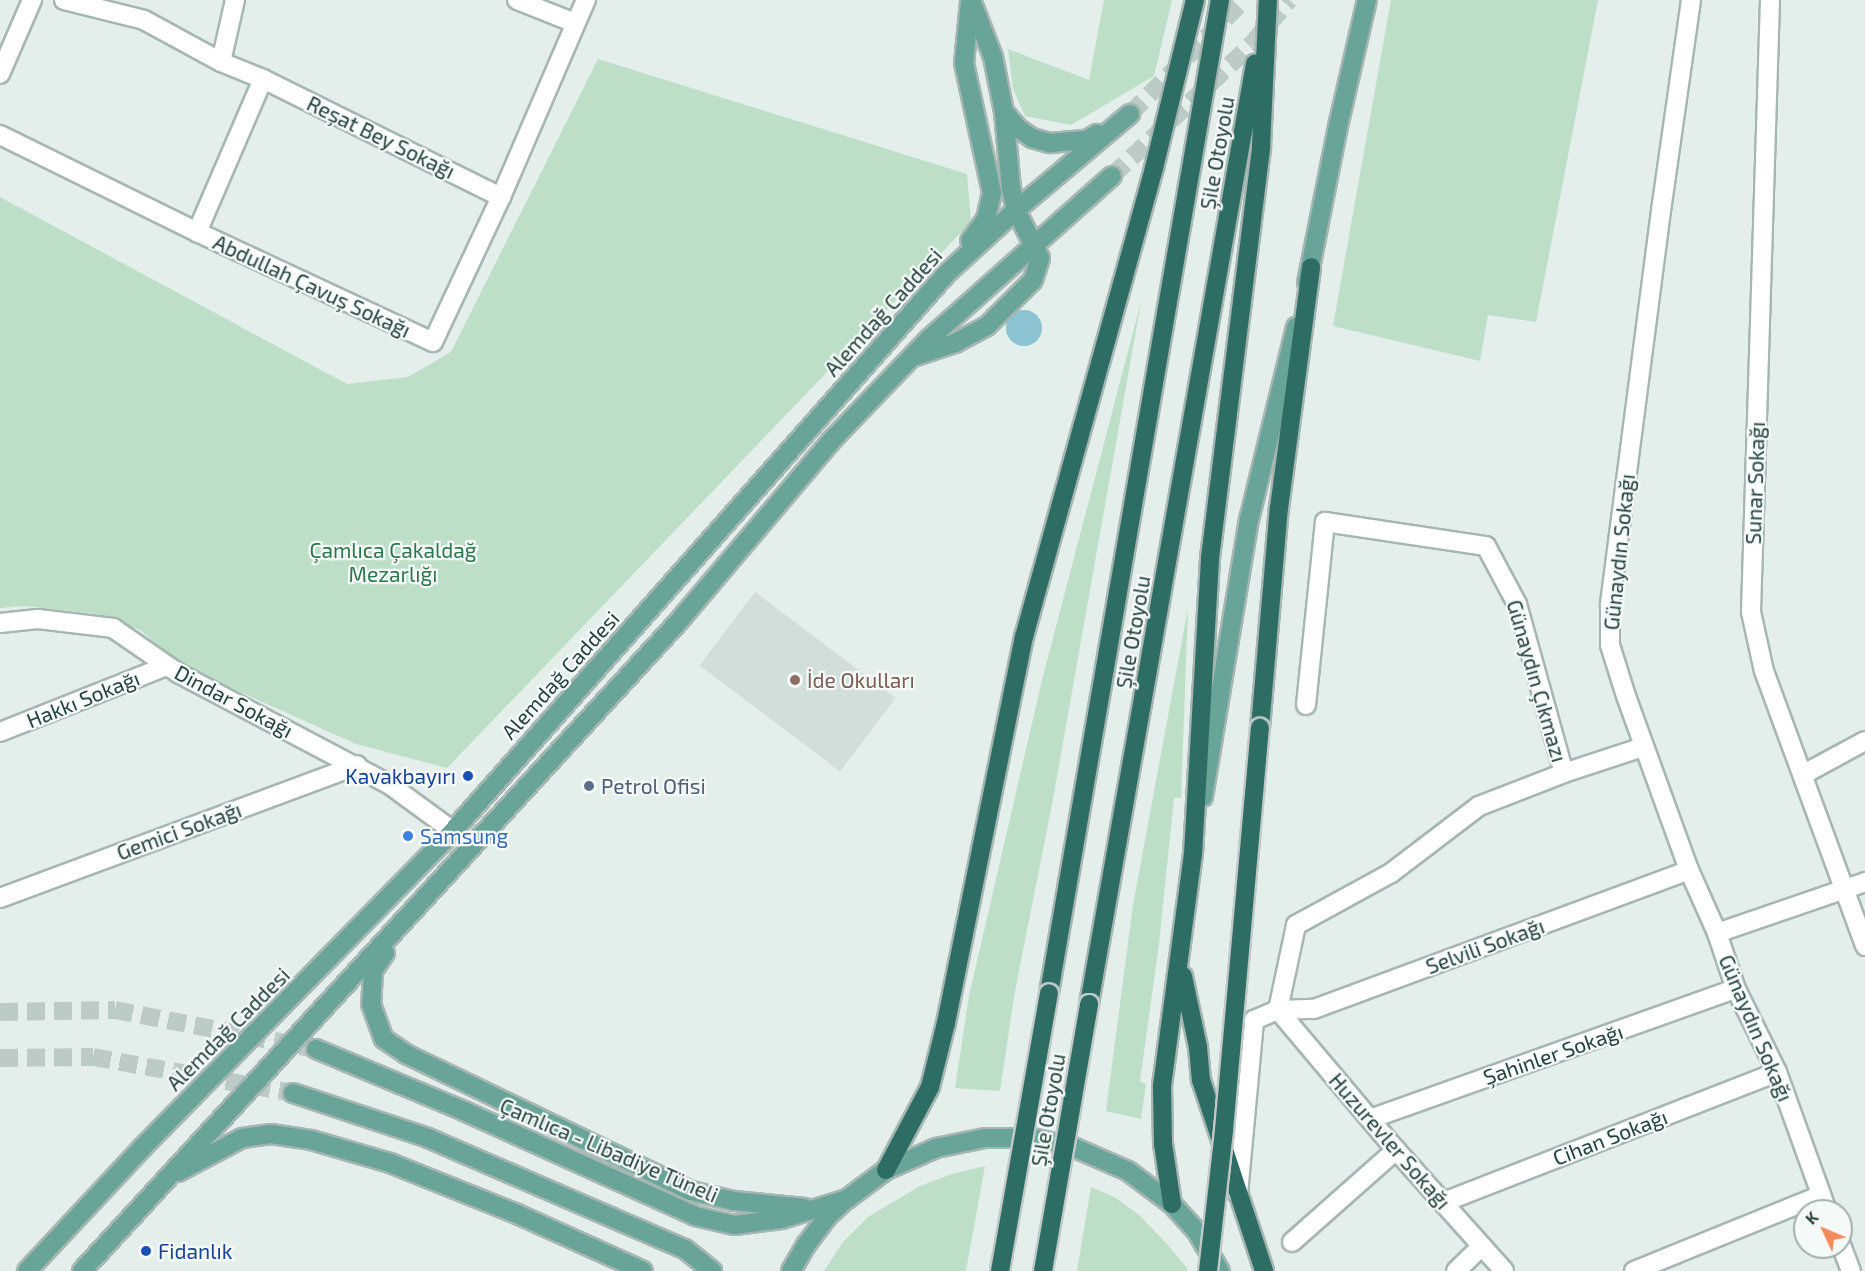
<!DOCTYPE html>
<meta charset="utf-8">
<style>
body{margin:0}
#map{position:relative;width:1865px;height:1271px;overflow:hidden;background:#e4eeea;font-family:"Exo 2",sans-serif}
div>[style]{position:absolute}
.built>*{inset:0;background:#d2ded9;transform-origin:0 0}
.green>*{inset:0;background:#bddfc8}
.water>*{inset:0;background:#8cc3d3}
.round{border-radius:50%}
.major-tunnel>*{height:18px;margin-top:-9px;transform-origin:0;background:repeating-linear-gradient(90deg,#bdcbc7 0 18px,transparent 0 27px)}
.roads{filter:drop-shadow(2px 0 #a6b6b2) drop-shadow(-2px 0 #a6b6b2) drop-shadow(0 2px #a6b6b2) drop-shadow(0 -2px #a6b6b2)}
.minor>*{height:18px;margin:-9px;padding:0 9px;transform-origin:9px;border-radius:9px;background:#fff}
.major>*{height:18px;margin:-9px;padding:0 9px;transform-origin:9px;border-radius:9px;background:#68a498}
.highway>*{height:18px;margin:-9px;padding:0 9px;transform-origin:9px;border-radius:9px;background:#2e6d64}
.bridges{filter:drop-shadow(2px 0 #c1cac8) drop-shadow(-2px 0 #c1cac8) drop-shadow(0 2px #c1cac8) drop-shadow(0 -2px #c1cac8)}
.highway-bridge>*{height:18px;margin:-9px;padding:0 9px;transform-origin:9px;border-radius:9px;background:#2e6d64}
.dots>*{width:16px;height:16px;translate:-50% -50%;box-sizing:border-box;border:3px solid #f5faf8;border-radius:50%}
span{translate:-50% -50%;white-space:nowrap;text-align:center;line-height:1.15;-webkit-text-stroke:4.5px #f5faf8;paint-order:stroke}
.street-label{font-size:21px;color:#23403a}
.park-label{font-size:21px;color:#2c774e}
.education-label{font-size:21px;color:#785e54}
.left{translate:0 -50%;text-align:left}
.transit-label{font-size:21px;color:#164399}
.right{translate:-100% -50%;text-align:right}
.service-label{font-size:21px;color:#4e5e75}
.shop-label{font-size:21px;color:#366cbe}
.north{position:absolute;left:1793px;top:1199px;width:60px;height:60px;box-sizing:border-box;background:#f5faf8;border:2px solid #a1b0ac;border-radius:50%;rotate:314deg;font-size:16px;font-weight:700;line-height:24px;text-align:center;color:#23403a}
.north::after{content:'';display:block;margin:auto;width:21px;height:27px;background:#f38b5c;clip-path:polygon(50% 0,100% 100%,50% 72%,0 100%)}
</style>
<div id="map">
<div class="built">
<div style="left:755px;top:592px;width:176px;height:92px;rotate:37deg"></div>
</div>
<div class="green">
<div style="clip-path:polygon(1104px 0,1172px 0,1154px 76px,1071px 125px,1025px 116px,1013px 89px,1008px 49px,1089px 80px)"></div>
<div style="clip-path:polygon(1391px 0,1598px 0,1536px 322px,1488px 315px,1480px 361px,1333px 326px)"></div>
<div style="clip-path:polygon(598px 59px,967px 174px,971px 222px,447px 768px,356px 744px,184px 667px,140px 630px,96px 614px,24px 606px,0 608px,0 197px,347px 384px,408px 377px,451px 352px)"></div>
<div style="clip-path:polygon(1141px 302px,1053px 799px,1015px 991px,1000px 1091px,955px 1088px,969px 996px,1042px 680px)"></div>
<div style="clip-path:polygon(1188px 608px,1181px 798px,1174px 798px,1159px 944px,1140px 1081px,1146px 1084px,1141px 1119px,1106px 1111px,1133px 905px)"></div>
<div style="clip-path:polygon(985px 1166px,966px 1271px,824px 1271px,843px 1242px,868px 1217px,920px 1186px,952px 1174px)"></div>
<div style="clip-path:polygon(1091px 1187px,1116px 1198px,1139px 1215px,1167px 1244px,1187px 1268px,1187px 1271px,1077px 1271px)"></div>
</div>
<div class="water">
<div class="round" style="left:1006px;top:310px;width:36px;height:36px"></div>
</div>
<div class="major-tunnel">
<div style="left:1130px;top:114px;width:161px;rotate:-45deg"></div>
<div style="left:1112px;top:176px;width:191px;rotate:-43.3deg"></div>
<div style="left:1251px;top:45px;width:59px;rotate:-49.8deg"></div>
<div style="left:0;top:1012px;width:115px;rotate:-1deg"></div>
<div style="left:115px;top:1010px;width:205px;rotate:11deg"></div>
<div style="left:0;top:1058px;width:93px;rotate:-0.6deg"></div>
<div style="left:93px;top:1057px;width:203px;rotate:10.2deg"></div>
</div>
<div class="roads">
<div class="minor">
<div style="left:64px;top:0;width:82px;rotate:14deg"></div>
<div style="left:144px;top:20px;width:88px;rotate:28.6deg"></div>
<div style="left:221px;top:62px;width:45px;rotate:22deg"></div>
<div style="left:263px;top:79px;width:266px;rotate:26.4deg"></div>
<div style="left:501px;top:197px;width:215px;rotate:-66.7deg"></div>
<div style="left:517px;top:0;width:62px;rotate:21.6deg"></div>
<div style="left:1691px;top:0;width:205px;rotate:98.1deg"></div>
<div style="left:1662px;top:203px;width:406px;rotate:97.4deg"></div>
<div style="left:1610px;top:606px;width:39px;rotate:90deg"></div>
<div style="left:1610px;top:645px;width:53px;rotate:72.6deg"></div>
<div style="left:1626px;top:696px;width:185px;rotate:70.1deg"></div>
<div style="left:1689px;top:870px;width:69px;rotate:66deg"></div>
<div style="left:1717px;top:933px;width:59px;rotate:71.3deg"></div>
<div style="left:1736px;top:989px;width:93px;rotate:63.7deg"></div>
<div style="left:1777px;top:1072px;width:148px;rotate:70.2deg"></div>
<div style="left:1770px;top:0;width:612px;rotate:91.78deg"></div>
<div style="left:1751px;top:612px;width:60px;rotate:77.6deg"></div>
<div style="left:1764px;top:671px;width:293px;rotate:69.8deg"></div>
<div style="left:221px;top:62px;width:64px;rotate:-77.3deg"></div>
<div style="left:0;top:74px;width:81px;rotate:-66.6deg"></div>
<div style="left:263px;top:79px;width:167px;rotate:113.3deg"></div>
<div style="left:197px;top:232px;width:260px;rotate:25deg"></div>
<div style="left:433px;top:342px;width:160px;rotate:-64.9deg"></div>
<div style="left:0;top:135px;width:220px;rotate:26.2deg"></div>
<div style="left:0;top:623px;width:38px;rotate:-6deg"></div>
<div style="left:38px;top:619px;width:76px;rotate:6.8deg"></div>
<div style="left:113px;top:628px;width:79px;rotate:34.7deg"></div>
<div style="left:178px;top:673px;width:240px;rotate:27.8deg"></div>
<div style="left:390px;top:785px;width:78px;rotate:36.1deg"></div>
<div style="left:1306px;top:705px;width:184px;rotate:-84.1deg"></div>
<div style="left:1325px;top:522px;width:163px;rotate:8.5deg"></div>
<div style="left:1486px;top:546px;width:66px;rotate:61.9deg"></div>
<div style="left:1517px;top:604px;width:175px;rotate:74.5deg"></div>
<div style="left:0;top:732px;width:180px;rotate:-21.6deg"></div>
<div style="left:1804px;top:774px;width:69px;rotate:-28.4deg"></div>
<div style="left:0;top:898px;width:381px;rotate:-20.4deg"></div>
<div style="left:1717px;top:933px;width:157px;rotate:-19deg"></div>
<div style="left:1278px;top:1010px;width:87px;rotate:-78deg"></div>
<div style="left:1296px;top:925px;width:108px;rotate:-28.7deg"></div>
<div style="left:1391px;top:873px;width:111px;rotate:-37.3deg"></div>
<div style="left:1479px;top:806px;width:91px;rotate:-21.2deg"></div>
<div style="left:1564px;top:773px;width:83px;rotate:-18.2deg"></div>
<div style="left:1278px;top:1010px;width:183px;rotate:49.9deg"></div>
<div style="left:1396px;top:1150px;width:162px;rotate:48.2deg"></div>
<div style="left:1370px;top:1119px;width:388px;rotate:-19.6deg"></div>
<div style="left:1238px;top:1194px;width:175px;rotate:-84.7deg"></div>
<div style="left:1254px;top:1020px;width:26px;rotate:-23deg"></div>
<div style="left:1278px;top:1010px;width:36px;rotate:-2deg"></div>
<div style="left:1314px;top:1009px;width:400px;rotate:-20.3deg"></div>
<div style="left:1444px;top:1202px;width:357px;rotate:-21.3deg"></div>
<div style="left:1292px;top:1242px;width:139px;rotate:-41.5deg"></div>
<div style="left:1841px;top:1245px;width:28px;rotate:69deg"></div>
<div style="left:1456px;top:1271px;width:36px;rotate:-44deg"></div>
<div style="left:1634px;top:1271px;width:202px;rotate:-22.1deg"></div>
</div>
<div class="major">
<div style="left:970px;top:2px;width:61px;rotate:95.6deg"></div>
<div style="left:964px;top:63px;width:133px;rotate:77.8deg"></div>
<div style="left:992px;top:193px;width:27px;rotate:103deg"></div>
<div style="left:986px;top:219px;width:27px;rotate:126deg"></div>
<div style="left:1004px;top:112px;width:23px;rotate:49deg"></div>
<div style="left:1019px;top:129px;width:16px;rotate:35deg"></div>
<div style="left:1032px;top:138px;width:19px;rotate:16deg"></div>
<div style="left:1050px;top:143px;width:37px;rotate:-5deg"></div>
<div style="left:1087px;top:140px;width:12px;rotate:-31deg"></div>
<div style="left:1307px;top:283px;width:164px;rotate:-78.8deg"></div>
<div style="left:1339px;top:122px;width:125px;rotate:-77.1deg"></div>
<div style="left:916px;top:356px;width:41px;rotate:-18.4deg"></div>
<div style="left:955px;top:343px;width:36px;rotate:-28deg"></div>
<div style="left:987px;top:326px;width:65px;rotate:-45deg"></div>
<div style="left:1033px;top:280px;width:23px;rotate:-72deg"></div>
<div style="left:1040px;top:258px;width:54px;rotate:-116.6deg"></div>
<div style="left:1016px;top:210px;width:22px;rotate:-103deg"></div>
<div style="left:1011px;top:189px;width:77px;rotate:-95.2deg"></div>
<div style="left:1004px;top:112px;width:56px;rotate:-101.3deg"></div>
<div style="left:993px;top:57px;width:61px;rotate:-111.1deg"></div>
<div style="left:1203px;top:797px;width:281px;rotate:-80.6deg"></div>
<div style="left:1249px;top:520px;width:199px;rotate:-76.3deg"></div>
<div style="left:385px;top:953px;width:22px;rotate:124deg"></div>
<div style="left:373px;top:971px;width:33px;rotate:93deg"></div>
<div style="left:371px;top:1004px;width:37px;rotate:70deg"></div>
<div style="left:384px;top:1039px;width:27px;rotate:34deg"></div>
<div style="left:406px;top:1054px;width:316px;rotate:25.7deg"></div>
<div style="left:691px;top:1191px;width:44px;rotate:13.1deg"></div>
<div style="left:734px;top:1201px;width:71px;rotate:5.6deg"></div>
<div style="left:316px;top:1049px;width:160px;rotate:22.7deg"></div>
<div style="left:464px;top:1111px;width:254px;rotate:24.4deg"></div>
<div style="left:695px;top:1216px;width:40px;rotate:13deg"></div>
<div style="left:734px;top:1225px;width:48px;rotate:-7.1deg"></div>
<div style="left:782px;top:1219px;width:68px;rotate:-17.1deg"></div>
<div style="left:847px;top:1199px;width:49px;rotate:-36.6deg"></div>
<div style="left:886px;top:1170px;width:55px;rotate:-23.7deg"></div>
<div style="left:936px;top:1148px;width:50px;rotate:-11.5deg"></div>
<div style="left:985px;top:1138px;width:47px"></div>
<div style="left:1032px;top:1138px;width:42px;rotate:12.4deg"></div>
<div style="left:1073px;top:1147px;width:60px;rotate:23.6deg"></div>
<div style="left:1128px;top:1171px;width:55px;rotate:36.9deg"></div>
<div style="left:1172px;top:1204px;width:38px;rotate:48deg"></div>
<div style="left:1197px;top:1232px;width:45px;rotate:59.5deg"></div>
<div style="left:293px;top:1093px;width:142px;rotate:18.4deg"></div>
<div style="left:428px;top:1138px;width:280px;rotate:23.4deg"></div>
<div style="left:685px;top:1249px;width:35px;rotate:39deg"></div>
<div style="left:178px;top:1172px;width:72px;rotate:-28deg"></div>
<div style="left:242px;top:1138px;width:29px;rotate:-8deg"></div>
<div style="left:271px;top:1134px;width:40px;rotate:8.5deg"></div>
<div style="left:311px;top:1140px;width:82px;rotate:16.2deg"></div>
<div style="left:390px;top:1163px;width:137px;rotate:21.9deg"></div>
<div style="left:517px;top:1214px;width:138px;rotate:24.3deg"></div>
<div style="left:27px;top:1271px;width:168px;rotate:-46.9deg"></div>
<div style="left:142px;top:1148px;width:444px;rotate:-45.5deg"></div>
<div style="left:453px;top:831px;width:745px;rotate:-48.48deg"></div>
<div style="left:947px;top:273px;width:93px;rotate:-42.4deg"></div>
<div style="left:1016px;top:210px;width:149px;rotate:-40.1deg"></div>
<div style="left:82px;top:1271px;width:883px;rotate:-47.43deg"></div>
<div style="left:679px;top:621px;width:237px;rotate:-49.8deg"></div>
<div style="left:832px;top:440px;width:140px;rotate:-46.2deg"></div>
<div style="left:929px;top:339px;width:245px;rotate:-41.7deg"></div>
<div style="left:791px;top:1271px;width:30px;rotate:-60deg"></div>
<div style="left:806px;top:1245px;width:35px;rotate:-53deg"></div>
<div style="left:827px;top:1217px;width:22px;rotate:-43deg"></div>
</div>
<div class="highway">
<div style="left:1260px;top:728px;width:221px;rotate:-85.1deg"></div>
<div style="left:1279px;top:508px;width:243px;rotate:-82.4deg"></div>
<div style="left:1183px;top:976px;width:73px;rotate:78.1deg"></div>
<div style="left:1198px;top:1047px;width:33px;rotate:85deg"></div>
<div style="left:1201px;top:1080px;width:201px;rotate:71.7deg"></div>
<div style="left:1049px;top:993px;width:1008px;rotate:-80.23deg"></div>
<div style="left:1089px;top:1004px;width:955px;rotate:-79.99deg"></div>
<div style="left:886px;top:1170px;width:94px;rotate:-62.1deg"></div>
<div style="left:930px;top:1087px;width:66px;rotate:-76deg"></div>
<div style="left:946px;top:1023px;width:394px;rotate:-78.6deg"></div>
<div style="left:1024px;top:637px;width:487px;rotate:-74.5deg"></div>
<div style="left:1154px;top:168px;width:173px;rotate:-76.3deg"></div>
<div style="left:1172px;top:1204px;width:61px;rotate:-98.5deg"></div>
<div style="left:1163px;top:1144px;width:58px;rotate:-91deg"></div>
<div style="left:1162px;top:1086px;width:234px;rotate:-82.4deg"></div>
<div style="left:1193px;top:854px;width:296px;rotate:-86.7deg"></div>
<div style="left:1210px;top:558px;width:415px;rotate:-82.9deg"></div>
<div style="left:1261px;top:146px;width:146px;rotate:-87.3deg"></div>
</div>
</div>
<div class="bridges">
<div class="highway-bridge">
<div style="left:1000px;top:1271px;width:282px;rotate:-80deg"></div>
<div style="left:1043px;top:1271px;width:271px;rotate:-80.2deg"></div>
<div style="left:1208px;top:1271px;width:142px;rotate:-83.5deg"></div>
<div style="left:1224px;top:1130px;width:404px;rotate:-84.9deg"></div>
</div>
</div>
<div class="dots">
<div style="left:795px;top:680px;background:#8d6e63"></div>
<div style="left:468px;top:776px;background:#1a4fb4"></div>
<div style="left:589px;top:786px;background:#5c6f8a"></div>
<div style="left:408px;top:836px;background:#3f7fe0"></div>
<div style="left:146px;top:1251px;background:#1a4fb4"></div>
</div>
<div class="street-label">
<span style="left:381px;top:137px;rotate:26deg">Reşat Bey Sokağı</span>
<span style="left:1217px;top:153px;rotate:-80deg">Şile Otoyolu</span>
<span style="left:312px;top:286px;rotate:25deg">Abdullah Çavuş Sokağı</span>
<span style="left:883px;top:312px;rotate:-48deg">Alemdağ Caddesi</span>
<span style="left:1755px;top:483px;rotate:-88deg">Sunar Sokağı</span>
<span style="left:1619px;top:552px;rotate:-84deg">Günaydın Sokağı</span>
<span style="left:1133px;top:632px;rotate:-80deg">Şile Otoyolu</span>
<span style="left:560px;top:675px;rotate:-48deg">Alemdağ Caddesi</span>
<span style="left:1537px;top:681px;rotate:74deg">Günaydın Çıkmazı</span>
<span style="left:83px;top:699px;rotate:-22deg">Hakkı Sokağı</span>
<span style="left:234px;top:701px;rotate:28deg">Dindar Sokağı</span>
<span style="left:179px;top:831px;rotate:-20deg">Gemici Sokağı</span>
<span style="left:1485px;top:946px;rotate:-20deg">Selvili Sokağı</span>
<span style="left:1756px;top:1028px;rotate:67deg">Günaydın Sokağı</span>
<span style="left:228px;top:1029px;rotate:-45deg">Alemdağ Caddesi</span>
<span style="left:1553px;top:1054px;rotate:-19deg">Şahinler Sokağı</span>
<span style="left:1048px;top:1110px;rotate:-80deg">Şile Otoyolu</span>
<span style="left:1610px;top:1137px;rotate:-21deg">Cihan Sokağı</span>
<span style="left:1390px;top:1141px;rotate:49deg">Huzurevler Sokağı</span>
<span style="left:609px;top:1150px;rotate:23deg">Çamlıca - Libadiye Tüneli</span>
</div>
<div class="park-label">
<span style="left:393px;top:562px">Çamlıca Çakaldağ<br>Mezarlığı</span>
</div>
<div class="education-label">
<span class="left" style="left:807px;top:680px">İde Okulları</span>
</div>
<div class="transit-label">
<span class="right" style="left:456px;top:776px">Kavakbayırı</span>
<span class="left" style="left:158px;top:1251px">Fidanlık</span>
</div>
<div class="service-label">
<span class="left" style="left:601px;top:786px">Petrol Ofisi</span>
</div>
<div class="shop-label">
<span class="left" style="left:420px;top:836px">Samsung</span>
</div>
<div class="north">K</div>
</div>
